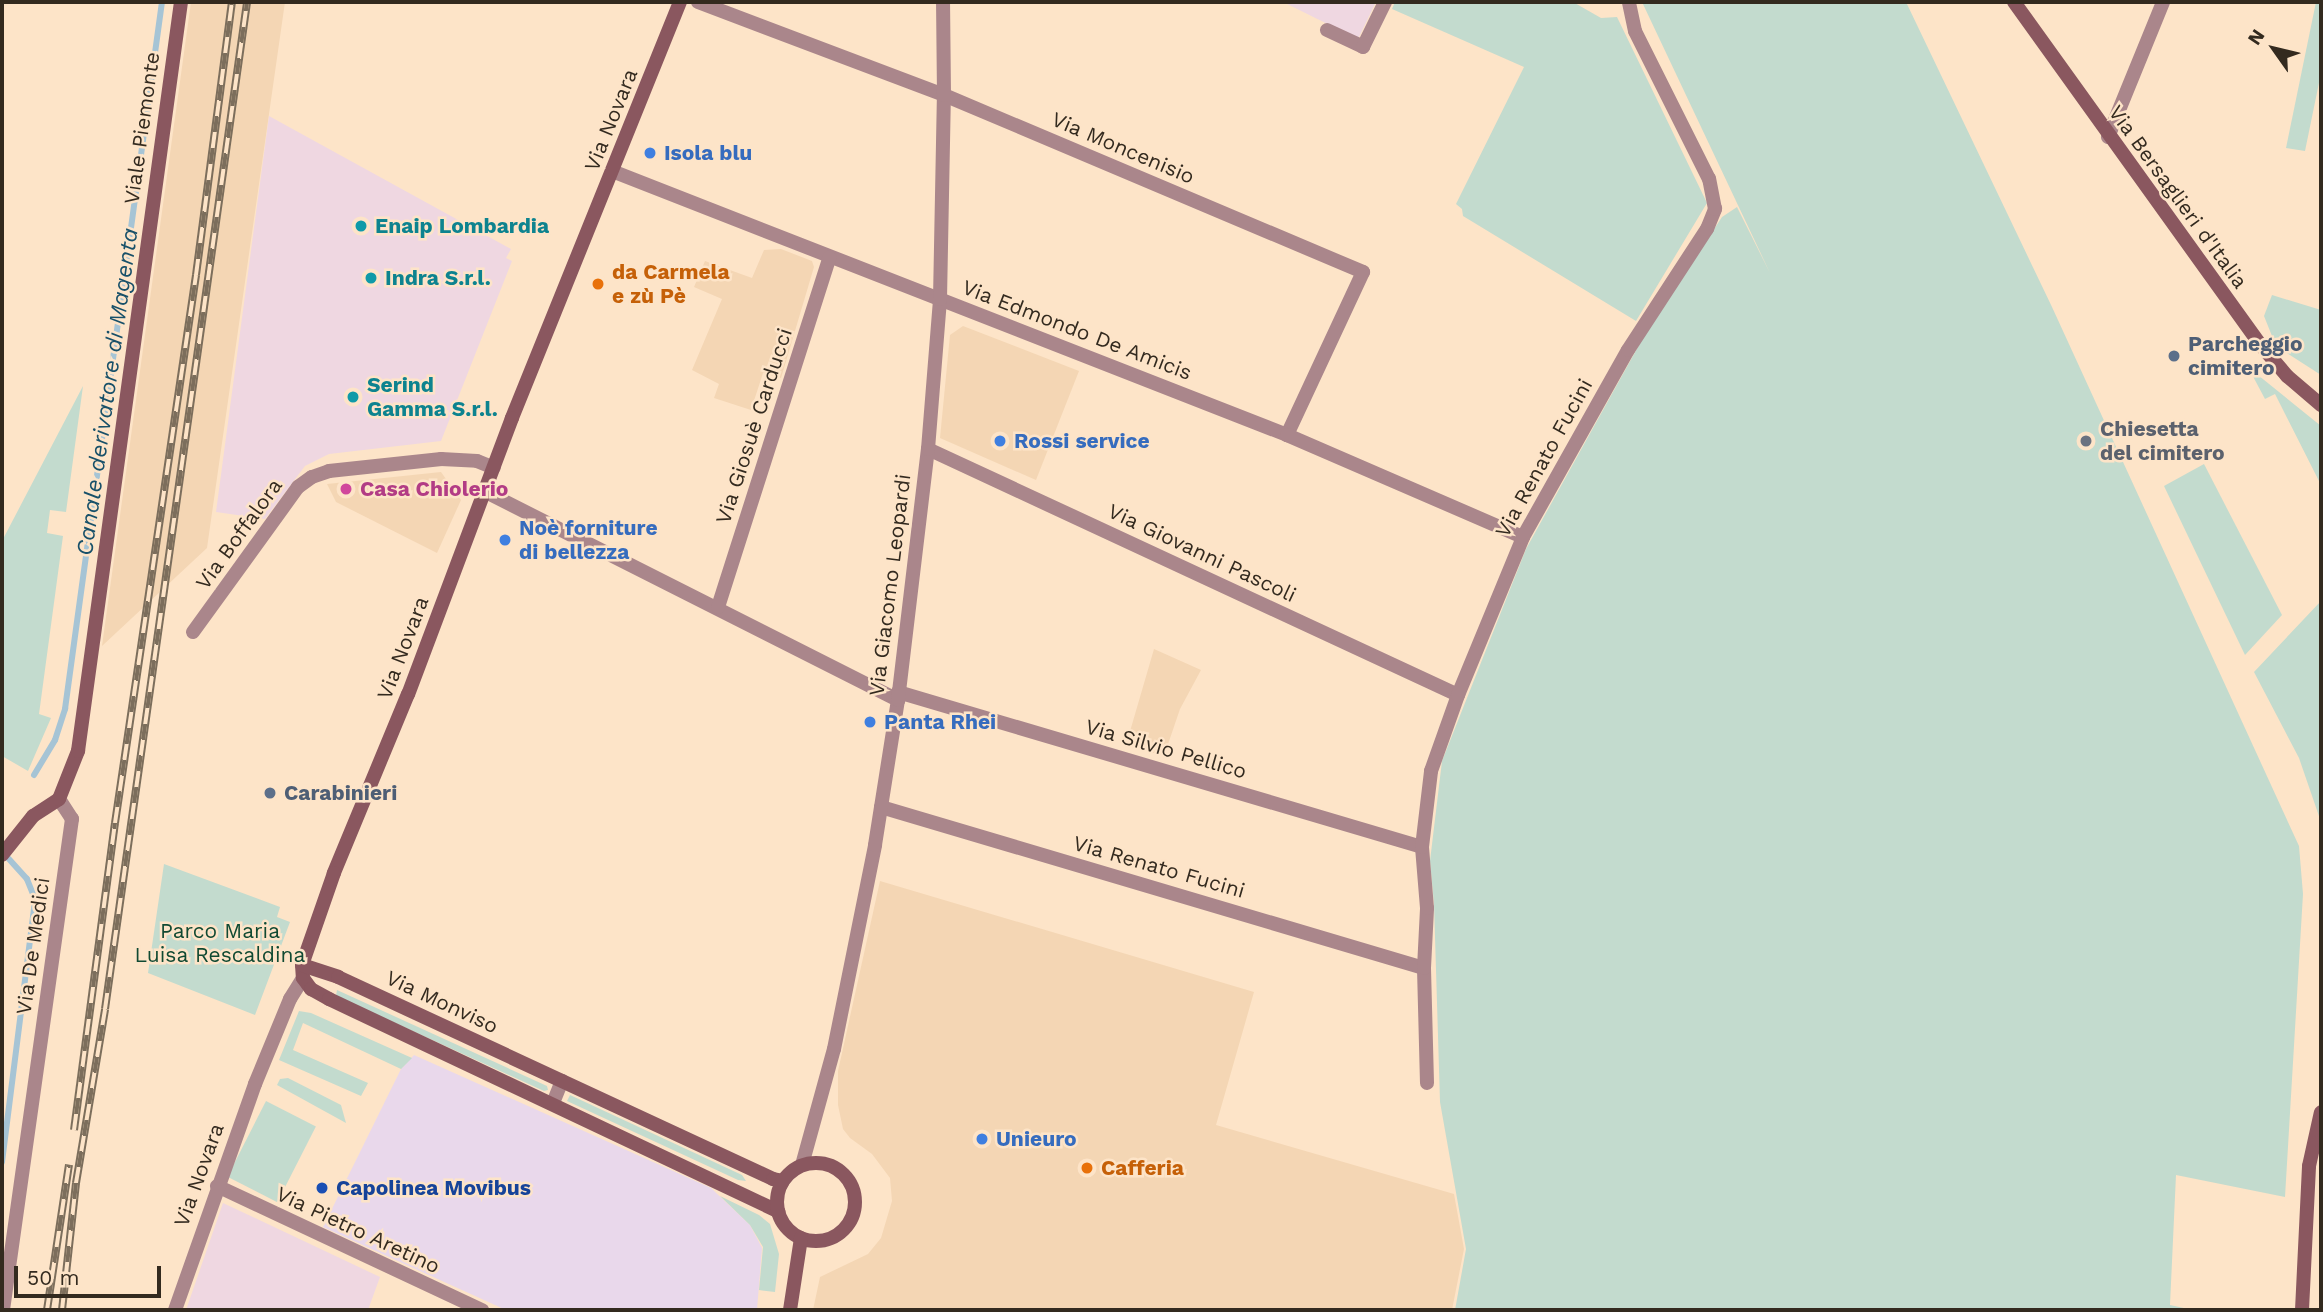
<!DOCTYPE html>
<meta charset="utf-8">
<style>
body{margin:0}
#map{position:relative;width:2323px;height:1312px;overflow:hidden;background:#fde4c8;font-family:"Work Sans",sans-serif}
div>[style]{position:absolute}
.built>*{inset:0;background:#f4d6b4}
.industrial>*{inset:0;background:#efd7e1}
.education>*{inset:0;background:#e9d8eb}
.green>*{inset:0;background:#c3dbce;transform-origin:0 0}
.stream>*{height:6px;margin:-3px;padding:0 3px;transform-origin:3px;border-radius:3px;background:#a6c4d5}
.street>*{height:14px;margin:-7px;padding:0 7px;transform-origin:7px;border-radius:7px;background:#aa868b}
.secondary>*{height:14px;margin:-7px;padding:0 7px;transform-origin:7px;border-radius:7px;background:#8a575f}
.secondary>.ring{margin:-7px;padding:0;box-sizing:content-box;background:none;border:14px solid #8a575f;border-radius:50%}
.rail>*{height:8px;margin-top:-4px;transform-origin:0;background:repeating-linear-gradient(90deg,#fde4c8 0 16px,#7c6e5c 0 32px);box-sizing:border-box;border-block:2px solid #7c6e5c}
.dots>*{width:19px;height:19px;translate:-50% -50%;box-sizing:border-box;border:4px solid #fde4c8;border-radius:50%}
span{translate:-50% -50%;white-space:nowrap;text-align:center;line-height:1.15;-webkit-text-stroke:5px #fde4c8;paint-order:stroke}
.street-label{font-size:21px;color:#332a1f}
.shop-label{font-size:21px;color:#366cbe;font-weight:700}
.left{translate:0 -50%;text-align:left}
.culture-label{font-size:21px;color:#0d838f;font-weight:700}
.food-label{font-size:21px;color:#c56008;font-weight:700}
.service-label{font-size:21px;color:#4e5e75;font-weight:700}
.worship-label{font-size:21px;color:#5b616d;font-weight:700}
.hotel-label{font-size:21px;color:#b23c85;font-weight:700}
.park-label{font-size:21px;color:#104932}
.transit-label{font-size:21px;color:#164399;font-weight:700}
.water-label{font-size:23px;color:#185069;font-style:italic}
.frame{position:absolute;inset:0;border:4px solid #332a1f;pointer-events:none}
.north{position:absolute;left:2239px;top:14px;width:70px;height:70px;-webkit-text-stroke:5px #fde4c8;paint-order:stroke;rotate:304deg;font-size:19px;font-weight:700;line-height:28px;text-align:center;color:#332a1f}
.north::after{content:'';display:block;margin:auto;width:24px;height:32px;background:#332a1f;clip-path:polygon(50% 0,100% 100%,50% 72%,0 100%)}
.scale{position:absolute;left:14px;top:1266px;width:147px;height:32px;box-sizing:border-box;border:4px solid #332a1f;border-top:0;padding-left:9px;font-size:21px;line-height:24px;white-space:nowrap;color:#332a1f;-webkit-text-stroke:5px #fde4c8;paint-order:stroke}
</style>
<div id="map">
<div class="built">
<div style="clip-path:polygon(191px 2px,285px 2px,207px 548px,102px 646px)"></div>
<div style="clip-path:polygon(781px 249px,812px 261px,814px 267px,781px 378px,763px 373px,751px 410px,714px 398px,719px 384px,692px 370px,722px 299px,694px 287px,705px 261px,752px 278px,764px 250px)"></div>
<div style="clip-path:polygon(963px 326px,1079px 371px,1036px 480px,940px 438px,950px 335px)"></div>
<div style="clip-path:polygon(441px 472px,461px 500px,437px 553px,336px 502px,327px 484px)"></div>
<div style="clip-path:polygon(1154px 649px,1201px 670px,1180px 709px,1164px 756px,1126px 745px)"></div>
<div style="clip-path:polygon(880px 881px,1254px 992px,1216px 1125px,1454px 1194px,1464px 1249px,1452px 1310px,813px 1310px,820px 1277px,868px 1254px,881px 1238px,892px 1201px,890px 1178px,872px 1154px,850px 1138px,843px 1129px,838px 1105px,838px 1071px)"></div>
</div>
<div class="industrial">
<div style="clip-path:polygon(1283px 2px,1370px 2px,1375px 4px,1358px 39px)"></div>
<div style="clip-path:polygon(269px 116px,511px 249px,506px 258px,512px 261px,441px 441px,329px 454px,305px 466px,265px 519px,216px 512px)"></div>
<div style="clip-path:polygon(223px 1203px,380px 1277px,368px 1310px,186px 1310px)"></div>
</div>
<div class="education">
<div style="clip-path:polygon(414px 1055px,711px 1188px,750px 1225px,762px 1248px,757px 1310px,506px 1310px,323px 1227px,401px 1069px)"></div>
</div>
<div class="green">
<div style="clip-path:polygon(1395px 2px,1573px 2px,1601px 18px,1617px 17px,1707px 203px,1636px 321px,1463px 216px,1462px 209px,1456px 204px,1524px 67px,1392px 9px)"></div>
<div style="clip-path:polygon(1642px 2px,1906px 2px,2052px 307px,2299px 846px,2303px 894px,2285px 1197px,2176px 1175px,2170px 1305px,2193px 1310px,1455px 1310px,1466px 1249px,1440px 1102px,1434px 904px,1430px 861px,1442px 761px,1526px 549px,1644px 336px,1722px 217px,1737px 207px,1770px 273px)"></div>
<div style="clip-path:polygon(2316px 2px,2321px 2px,2321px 73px,2305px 151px,2286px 148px)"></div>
<div style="clip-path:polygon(2272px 295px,2321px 310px,2321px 375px,2276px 346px,2264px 316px)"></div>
<div style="clip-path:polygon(2248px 367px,2321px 426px,2321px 485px,2275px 394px,2265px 399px)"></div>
<div style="clip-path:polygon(83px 386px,66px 512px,50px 510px,47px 533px,63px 536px,39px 714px,51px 718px,28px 771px,2px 756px,2px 541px)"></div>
<div style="clip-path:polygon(2204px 464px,2282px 615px,2245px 655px,2164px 486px)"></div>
<div style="clip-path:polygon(2321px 601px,2321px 822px,2299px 758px,2254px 672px)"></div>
<div style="clip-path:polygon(164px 864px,280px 907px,277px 917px,290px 922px,255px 1015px,148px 973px)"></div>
<div style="clip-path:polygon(337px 990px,547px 1086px,548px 1090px,544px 1091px,336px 996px)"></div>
<div style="clip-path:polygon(299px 1011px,311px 1013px,412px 1058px,401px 1069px,303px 1023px,293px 1050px,368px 1083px,361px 1096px,279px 1060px)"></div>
<div style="clip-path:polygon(288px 1078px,341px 1105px,346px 1123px,277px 1085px,280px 1079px)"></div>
<div style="clip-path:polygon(570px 1095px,742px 1175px,746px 1181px,738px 1180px,567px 1101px)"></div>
<div style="left:266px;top:1101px;width:56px;height:85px;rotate:27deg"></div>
<div style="clip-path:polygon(720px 1196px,759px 1215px,770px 1224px,779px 1254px,775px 1292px,759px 1290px,763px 1247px,750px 1225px)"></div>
</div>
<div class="stream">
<div style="left:34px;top:775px;width:41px;rotate:-59deg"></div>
<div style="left:55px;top:740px;width:33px;rotate:-72deg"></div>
<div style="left:65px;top:709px;width:714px;rotate:-82.19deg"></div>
<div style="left:2px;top:1162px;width:265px;rotate:-82.8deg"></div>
<div style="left:35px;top:899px;width:22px;rotate:-112deg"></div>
<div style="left:27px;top:879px;width:27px;rotate:-132deg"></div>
</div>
<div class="street">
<div style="left:698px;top:2px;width:263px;rotate:20.7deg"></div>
<div style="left:944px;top:95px;width:455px;rotate:22.9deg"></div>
<div style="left:1363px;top:272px;width:180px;rotate:115deg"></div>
<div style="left:1327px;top:30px;width:40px;rotate:25deg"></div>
<div style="left:1363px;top:47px;width:50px;rotate:-63.9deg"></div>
<div style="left:2108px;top:137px;width:146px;rotate:-67.8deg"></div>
<div style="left:612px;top:171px;width:725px;rotate:21.36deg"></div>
<div style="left:1287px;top:435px;width:257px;rotate:23.4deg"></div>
<div style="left:928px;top:449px;width:584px;rotate:24.9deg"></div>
<div style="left:486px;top:492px;width:462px;rotate:26.8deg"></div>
<div style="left:718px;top:607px;width:367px;rotate:-72.3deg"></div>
<div style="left:193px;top:632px;width:179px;rotate:-54.1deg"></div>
<div style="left:298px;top:487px;width:17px;rotate:-36deg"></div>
<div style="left:312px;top:477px;width:18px;rotate:-19deg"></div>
<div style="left:329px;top:471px;width:113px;rotate:-6.1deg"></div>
<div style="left:441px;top:459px;width:36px;rotate:3deg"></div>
<div style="left:477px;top:461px;width:18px;rotate:22deg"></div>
<div style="left:898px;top:692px;width:546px;rotate:16.48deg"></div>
<div style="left:881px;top:807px;width:566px;rotate:16.52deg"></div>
<div style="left:1427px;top:1083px;width:115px;rotate:-91.5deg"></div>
<div style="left:1424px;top:968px;width:60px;rotate:-87.1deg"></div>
<div style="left:1427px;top:908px;width:61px;rotate:-94.7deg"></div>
<div style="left:1422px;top:847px;width:77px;rotate:-83.2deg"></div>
<div style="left:1431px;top:771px;width:81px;rotate:-70.4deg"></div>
<div style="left:1458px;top:695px;width:171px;rotate:-67.6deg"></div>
<div style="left:1523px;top:537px;width:214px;rotate:-60.7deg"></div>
<div style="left:1628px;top:350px;width:145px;rotate:-56.9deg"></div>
<div style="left:1707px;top:229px;width:22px;rotate:-68deg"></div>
<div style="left:1715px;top:209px;width:31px;rotate:-101deg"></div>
<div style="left:1709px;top:179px;width:165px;rotate:-116.6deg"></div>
<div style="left:1635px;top:31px;width:30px;rotate:-102deg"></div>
<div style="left:553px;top:1103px;width:24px;rotate:-68deg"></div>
<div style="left:802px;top:1165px;width:120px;rotate:-74.6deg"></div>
<div style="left:834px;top:1049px;width:208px;rotate:-78.6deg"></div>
<div style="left:875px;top:845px;width:147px;rotate:-81deg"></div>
<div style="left:898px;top:700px;width:253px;rotate:-83.2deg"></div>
<div style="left:928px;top:449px;width:150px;rotate:-85.4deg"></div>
<div style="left:940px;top:299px;width:204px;rotate:-88.9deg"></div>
<div style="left:944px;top:95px;width:93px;rotate:-90.6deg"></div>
<div style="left:217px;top:1186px;width:293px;rotate:25.1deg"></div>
<div style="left:3px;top:1310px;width:496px;rotate:-82deg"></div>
<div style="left:72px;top:819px;width:24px;rotate:-123deg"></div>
<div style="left:175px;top:1310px;width:240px;rotate:-70.5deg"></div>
<div style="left:255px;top:1084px;width:92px;rotate:-67.6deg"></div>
<div style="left:290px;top:999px;width:25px;rotate:-58deg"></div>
</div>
<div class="secondary">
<div style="left:680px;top:2px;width:449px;rotate:112deg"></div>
<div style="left:512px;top:418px;width:295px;rotate:110.6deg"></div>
<div style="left:408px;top:694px;width:194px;rotate:112.5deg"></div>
<div style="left:334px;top:873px;width:97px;rotate:109.2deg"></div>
<div style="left:302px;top:965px;width:13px;rotate:86deg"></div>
<div style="left:303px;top:978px;width:14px;rotate:54deg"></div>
<div style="left:311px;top:989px;width:21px;rotate:29deg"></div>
<div style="left:329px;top:999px;width:497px;rotate:25.3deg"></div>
<div style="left:2014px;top:2px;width:418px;rotate:54.3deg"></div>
<div style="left:2258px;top:342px;width:45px;rotate:49.5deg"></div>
<div style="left:2287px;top:376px;width:45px;rotate:40.5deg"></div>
<div style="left:2px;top:855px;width:50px;rotate:-51.5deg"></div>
<div style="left:33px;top:816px;width:31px;rotate:-33deg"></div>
<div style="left:59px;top:799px;width:52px;rotate:-68.4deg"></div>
<div style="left:78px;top:751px;width:756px;rotate:-82.17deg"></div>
<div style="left:302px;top:965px;width:38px;rotate:18deg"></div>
<div style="left:338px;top:977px;width:480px;rotate:24.9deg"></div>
<div style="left:773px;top:1179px;width:10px;rotate:11deg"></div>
<div class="ring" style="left:777px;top:1163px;width:64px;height:64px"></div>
<div style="left:790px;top:1310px;width:73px;rotate:-81.3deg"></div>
<div style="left:2302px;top:1310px;width:144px;rotate:-87.2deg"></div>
<div style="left:2309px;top:1166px;width:55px;rotate:-77.5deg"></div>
</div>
<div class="rail">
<div style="left:74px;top:1130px;width:310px;rotate:-82.4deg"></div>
<div style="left:115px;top:823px;width:554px;rotate:-81.59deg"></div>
<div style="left:196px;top:275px;width:275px;rotate:-82.5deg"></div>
<div style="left:47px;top:1310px;width:147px;rotate:-81.4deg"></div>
<div style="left:62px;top:1310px;width:128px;rotate:-83.7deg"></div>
<div style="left:76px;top:1183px;width:176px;rotate:-80.5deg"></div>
<div style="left:105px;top:1009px;width:1017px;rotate:-81.97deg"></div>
</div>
<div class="dots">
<div style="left:650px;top:153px;background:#3f7fe0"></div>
<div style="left:361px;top:226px;background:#0f9aa8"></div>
<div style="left:371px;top:278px;background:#0f9aa8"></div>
<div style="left:598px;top:284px;background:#e8710a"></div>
<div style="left:2174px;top:356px;background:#5c6f8a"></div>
<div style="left:353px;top:397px;background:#0f9aa8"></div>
<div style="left:1000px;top:441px;background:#3f7fe0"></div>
<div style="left:2086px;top:441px;background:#6b7280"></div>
<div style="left:346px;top:489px;background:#d1479c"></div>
<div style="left:505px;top:540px;background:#3f7fe0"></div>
<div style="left:870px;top:722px;background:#3f7fe0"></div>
<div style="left:270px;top:793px;background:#5c6f8a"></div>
<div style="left:982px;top:1139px;background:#3f7fe0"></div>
<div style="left:1087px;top:1168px;background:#e8710a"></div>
<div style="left:322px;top:1188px;background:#1a4fb4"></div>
</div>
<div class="street-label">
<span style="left:611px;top:120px;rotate:-68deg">Via Novara</span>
<span style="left:142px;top:128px;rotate:-82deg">Viale Piemonte</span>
<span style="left:1123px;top:148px;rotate:23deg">Via Moncenisio</span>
<span style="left:2178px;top:197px;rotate:54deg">Via Bersaglieri d'Italia</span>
<span style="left:1077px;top:330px;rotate:21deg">Via Edmondo De Amicis</span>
<span style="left:754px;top:426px;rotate:-72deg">Via Giosuè Carducci</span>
<span style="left:1544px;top:458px;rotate:-61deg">Via Renato Fucini</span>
<span style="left:239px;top:534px;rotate:-54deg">Via Boffalora</span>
<span style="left:1202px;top:553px;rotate:25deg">Via Giovanni Pascoli</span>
<span style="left:890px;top:585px;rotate:-83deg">Via Giacomo Leopardi</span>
<span style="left:403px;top:648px;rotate:-69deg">Via Novara</span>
<span style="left:1166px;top:749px;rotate:16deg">Via Silvio Pellico</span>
<span style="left:1159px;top:867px;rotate:16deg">Via Renato Fucini</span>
<span style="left:33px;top:946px;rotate:-82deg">Via De Medici</span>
<span style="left:442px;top:1002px;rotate:25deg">Via Monviso</span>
<span style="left:199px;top:1175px;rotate:-70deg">Via Novara</span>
<span style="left:358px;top:1230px;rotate:25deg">Via Pietro Aretino</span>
</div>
<div class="shop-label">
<span class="left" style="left:664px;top:153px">Isola blu</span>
<span class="left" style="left:1014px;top:441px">Rossi service</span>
<span class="left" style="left:519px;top:540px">Noè forniture<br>di bellezza</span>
<span class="left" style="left:884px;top:722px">Panta Rhei</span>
<span class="left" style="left:996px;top:1139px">Unieuro</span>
</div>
<div class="culture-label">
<span class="left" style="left:375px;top:226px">Enaip Lombardia</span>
<span class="left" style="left:385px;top:278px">Indra S.r.l.</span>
<span class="left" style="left:367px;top:397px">Serind<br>Gamma S.r.l.</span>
</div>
<div class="food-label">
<span class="left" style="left:612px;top:284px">da Carmela<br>e zù Pè</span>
<span class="left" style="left:1101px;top:1168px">Cafferia</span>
</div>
<div class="service-label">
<span class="left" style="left:2188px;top:356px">Parcheggio<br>cimitero</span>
<span class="left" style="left:284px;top:793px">Carabinieri</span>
</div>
<div class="worship-label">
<span class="left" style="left:2100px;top:441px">Chiesetta<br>del cimitero</span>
</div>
<div class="hotel-label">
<span class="left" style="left:360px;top:489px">Casa Chiolerio</span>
</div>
<div class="park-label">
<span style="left:220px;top:943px">Parco Maria<br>Luisa Rescaldina</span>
</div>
<div class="transit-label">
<span class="left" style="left:336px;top:1188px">Capolinea Movibus</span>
</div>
<div class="water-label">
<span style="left:108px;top:392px;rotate:-82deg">Canale derivatore di Magenta</span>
</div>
<div class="frame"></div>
<div class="north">N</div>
<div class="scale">50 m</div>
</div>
